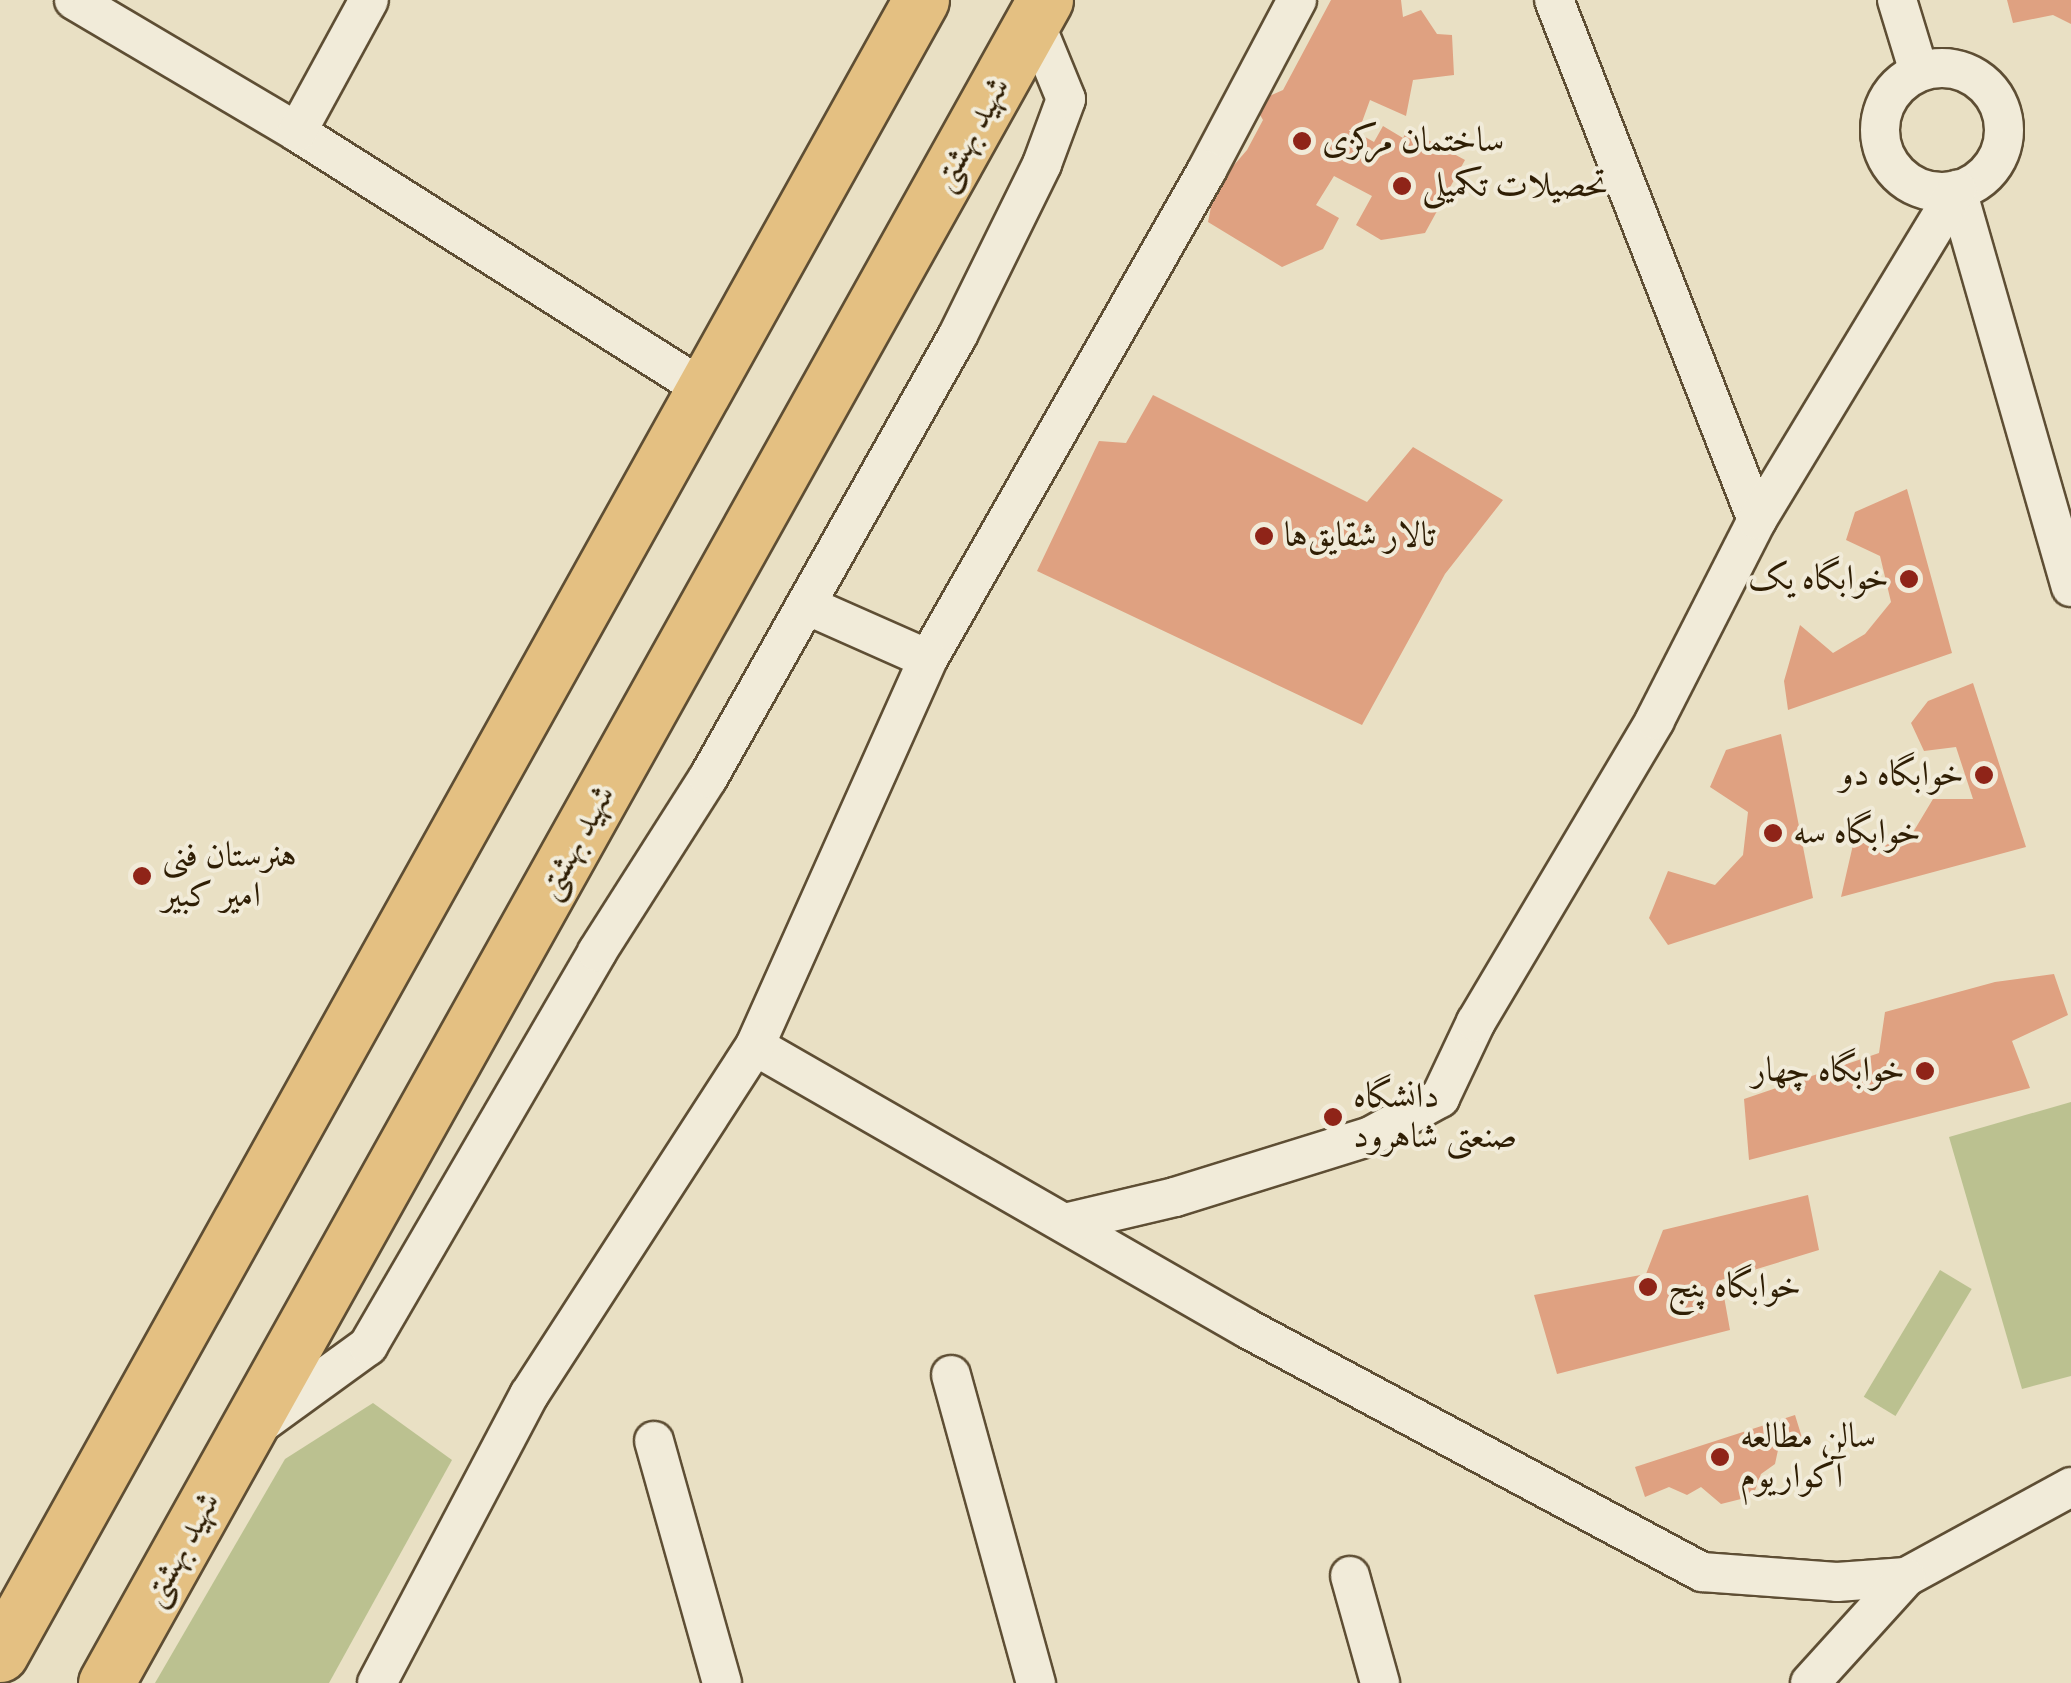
<!DOCTYPE html>
<meta charset="utf-8">
<style>
body{margin:0}
#map{position:relative;width:2071px;height:1683px;overflow:hidden;background:#e9e0c4;font-family:"IM FELL DW Pica",Amiri,serif}
div>[style]{position:absolute}
.green>*{inset:0;background:#bbc190;transform-origin:0 0}
.building>*{inset:0;background:#dfa181}
.roads{filter:drop-shadow(2px 0 #5e4e34) drop-shadow(-2px 0 #5e4e34) drop-shadow(0 2px #5e4e34) drop-shadow(0 -2px #5e4e34)}
.minor>*{height:38px;margin:-19px;padding:0 19px;transform-origin:19px;border-radius:19px;background:#f1ebd9}
.minor>.ring{margin:-19px;padding:0;box-sizing:content-box;background:none;border:38px solid #f1ebd9;border-radius:50%}
.highway>*{height:55px;margin:-27.5px;padding:0 27.5px;transform-origin:27.5px;border-radius:27.5px;background:#e4c082}
.dots>*{width:28px;height:28px;translate:-50% -50%;box-sizing:border-box;border:5px solid #f1ebd9;border-radius:50%}
span{translate:-50% -50%;white-space:nowrap;text-align:center;line-height:1.15;-webkit-text-stroke:8px #f1ebd9;paint-order:stroke}
.street-label{font-size:35px;color:#2f1e04}
.poi-label{font-size:35px;color:#2f1e04}
.left{translate:0 -50%;text-align:left}
.right{translate:-100% -50%;text-align:right}
</style>
<div id="map">
<div class="green">
<div style="clip-path:polygon(2071px 1102px,2071px 1376px,2022px 1389px,1949px 1137px)"></div>
<div style="left:1940px;top:1270px;width:37px;height:148px;rotate:31deg"></div>
<div style="clip-path:polygon(373px 1403px,452px 1460px,329px 1683px,155px 1683px,285px 1459px)"></div>
</div>
<div class="building">
<div style="clip-path:polygon(1331px 0,1401px 0,1403px 17px,1421px 10px,1437px 34px,1452px 35px,1454px 75px,1413px 80px,1406px 116px,1370px 100px,1358px 133px,1374px 142px,1383px 126px,1403px 138px,1408px 129px,1465px 160px,1425px 233px,1381px 240px,1356px 225px,1372px 196px,1334px 176px,1316px 205px,1339px 218px,1323px 249px,1282px 267px,1208px 222px,1215px 187px,1247px 150px,1263px 120px,1253px 103px,1283px 90px)"></div>
<div style="clip-path:polygon(2007px 0,2071px 0,2071px 24px,2053px 15px,2013px 23px)"></div>
<div style="clip-path:polygon(1153px 395px,1367px 502px,1413px 447px,1503px 500px,1445px 574px,1362px 725px,1037px 571px,1099px 441px,1126px 443px)"></div>
<div style="clip-path:polygon(1907px 489px,1952px 653px,1788px 710px,1784px 681px,1800px 625px,1833px 653px,1865px 634px,1891px 602px,1880px 556px,1846px 540px,1855px 512px)"></div>
<div style="clip-path:polygon(1973px 683px,2026px 847px,1841px 897px,1855px 836px,1881px 847px,1912px 834px,1933px 799px,1973px 799px,1956px 747px,1924px 751px,1911px 723px,1928px 701px)"></div>
<div style="clip-path:polygon(1781px 734px,1813px 898px,1668px 945px,1649px 918px,1668px 871px,1715px 885px,1743px 855px,1748px 812px,1710px 787px,1726px 750px)"></div>
<div style="clip-path:polygon(2054px 974px,2068px 1015px,2012px 1041px,2030px 1088px,1749px 1160px,1744px 1099px,1879px 1053px,1885px 1012px,1995px 982px)"></div>
<div style="clip-path:polygon(1808px 1195px,1819px 1250px,1721px 1280px,1730px 1330px,1557px 1374px,1534px 1295px,1646px 1274px,1663px 1230px)"></div>
<div style="clip-path:polygon(1795px 1415px,1804px 1444px,1778px 1450px,1775px 1464px,1761px 1474px,1753px 1496px,1721px 1504px,1701px 1487px,1687px 1495px,1669px 1487px,1645px 1497px,1635px 1467px)"></div>
</div>
<div class="roads">
<div class="minor">
<div style="left:74px;top:0;width:259px;rotate:30.6deg"></div>
<div style="left:297px;top:132px;width:483px;rotate:32.3deg"></div>
<div style="left:1297px;top:0;width:192px;rotate:117.9deg"></div>
<div style="left:1207px;top:170px;width:563px;rotate:119.71deg"></div>
<div style="left:928px;top:659px;width:424px;rotate:114.1deg"></div>
<div style="left:755px;top:1046px;width:568px;rotate:29.86deg"></div>
<div style="left:1248px;top:1329px;width:515px;rotate:28.16deg"></div>
<div style="left:1702px;top:1572px;width:135px;rotate:4.2deg"></div>
<div style="left:1837px;top:1582px;width:69px;rotate:-4.1deg"></div>
<div style="left:1906px;top:1577px;width:188px;rotate:-28.6deg"></div>
<div style="left:1554px;top:0;width:558px;rotate:68.68deg"></div>
<div style="left:1897px;top:0;width:75px;rotate:73deg"></div>
<div class="ring" style="left:1880px;top:68px;width:86px;height:86px"></div>
<div style="left:297px;top:132px;width:150px;rotate:-61.4deg"></div>
<div style="left:1957px;top:190px;width:413px;rotate:74deg"></div>
<div style="left:806px;top:605px;width:133px;rotate:23.9deg"></div>
<div style="left:1069px;top:1222px;width:109px;rotate:-13.3deg"></div>
<div style="left:1175px;top:1197px;width:205px;rotate:-17.3deg"></div>
<div style="left:1371px;top:1136px;width:79px;rotate:-28.8deg"></div>
<div style="left:1440px;top:1098px;width:84px;rotate:-64.7deg"></div>
<div style="left:1476px;top:1022px;width:351px;rotate:-59.3deg"></div>
<div style="left:1655px;top:720px;width:225px;rotate:-63deg"></div>
<div style="left:1757px;top:520px;width:386px;rotate:-58.8deg"></div>
<div style="left:951px;top:1375px;width:320px;rotate:74.6deg"></div>
<div style="left:255px;top:1428px;width:140px;rotate:-36deg"></div>
<div style="left:368px;top:1346px;width:456px;rotate:-59.8deg"></div>
<div style="left:597px;top:952px;width:206px;rotate:-57.5deg"></div>
<div style="left:708px;top:778px;width:509px;rotate:-60.56deg"></div>
<div style="left:958px;top:335px;width:191px;rotate:-63.8deg"></div>
<div style="left:1042px;top:164px;width:69px;rotate:-69.7deg"></div>
<div style="left:1066px;top:99px;width:84px;rotate:-112.3deg"></div>
<div style="left:654px;top:1441px;width:251px;rotate:74.3deg"></div>
<div style="left:1350px;top:1576px;width:111px;rotate:74.3deg"></div>
<div style="left:377px;top:1683px;width:326px;rotate:-62.2deg"></div>
<div style="left:529px;top:1395px;width:416px;rotate:-57.1deg"></div>
<div style="left:1810px;top:1683px;width:143px;rotate:-47.8deg"></div>
</div>
<div class="highway">
<div style="left:0;top:1654px;width:1893px;rotate:-60.89deg"></div>
<div style="left:106px;top:1683px;width:1927px;rotate:-60.84deg"></div>
</div>
</div>
<div class="dots">
<div style="left:1302px;top:141px;background:#8f2418"></div>
<div style="left:1402px;top:186px;background:#8f2418"></div>
<div style="left:1264px;top:536px;background:#8f2418"></div>
<div style="left:1909px;top:579px;background:#8f2418"></div>
<div style="left:1984px;top:775px;background:#8f2418"></div>
<div style="left:1773px;top:833px;background:#8f2418"></div>
<div style="left:142px;top:876px;background:#8f2418"></div>
<div style="left:1925px;top:1071px;background:#8f2418"></div>
<div style="left:1333px;top:1117px;background:#8f2418"></div>
<div style="left:1648px;top:1287px;background:#8f2418"></div>
<div style="left:1720px;top:1457px;background:#8f2418"></div>
</div>
<div class="street-label">
<span style="left:971px;top:134px;rotate:-61deg">شهید بهشتی</span>
<span style="left:576px;top:842px;rotate:-61deg">شهید بهشتی</span>
<span style="left:181px;top:1549px;rotate:-61deg">شهید بهشتی</span>
</div>
<div class="poi-label">
<span class="left" style="left:1322px;top:141px">ساختمان مرکزی</span>
<span class="left" style="left:1422px;top:186px">تحصیلات تکمیلی</span>
<span class="left" style="left:1284px;top:536px">تالار شقایق‌‌ها</span>
<span class="right" style="left:1889px;top:579px">خوابگاه یک</span>
<span class="right" style="left:1964px;top:775px">خوابگاه دو</span>
<span class="left" style="left:1793px;top:833px">خوابگاه سه</span>
<span class="left" style="left:162px;top:876px">هنرستان فنی<br>امیر کبیر</span>
<span class="right" style="left:1905px;top:1071px">خوابگاه چهار</span>
<span class="left" style="left:1353px;top:1117px">دانشگاه<br>صنعتی شاهرود</span>
<span class="left" style="left:1668px;top:1287px">خوابگاه پنج</span>
<span class="left" style="left:1740px;top:1457px">سالن مطالعه<br>آکواریوم</span>
</div>
</div>
